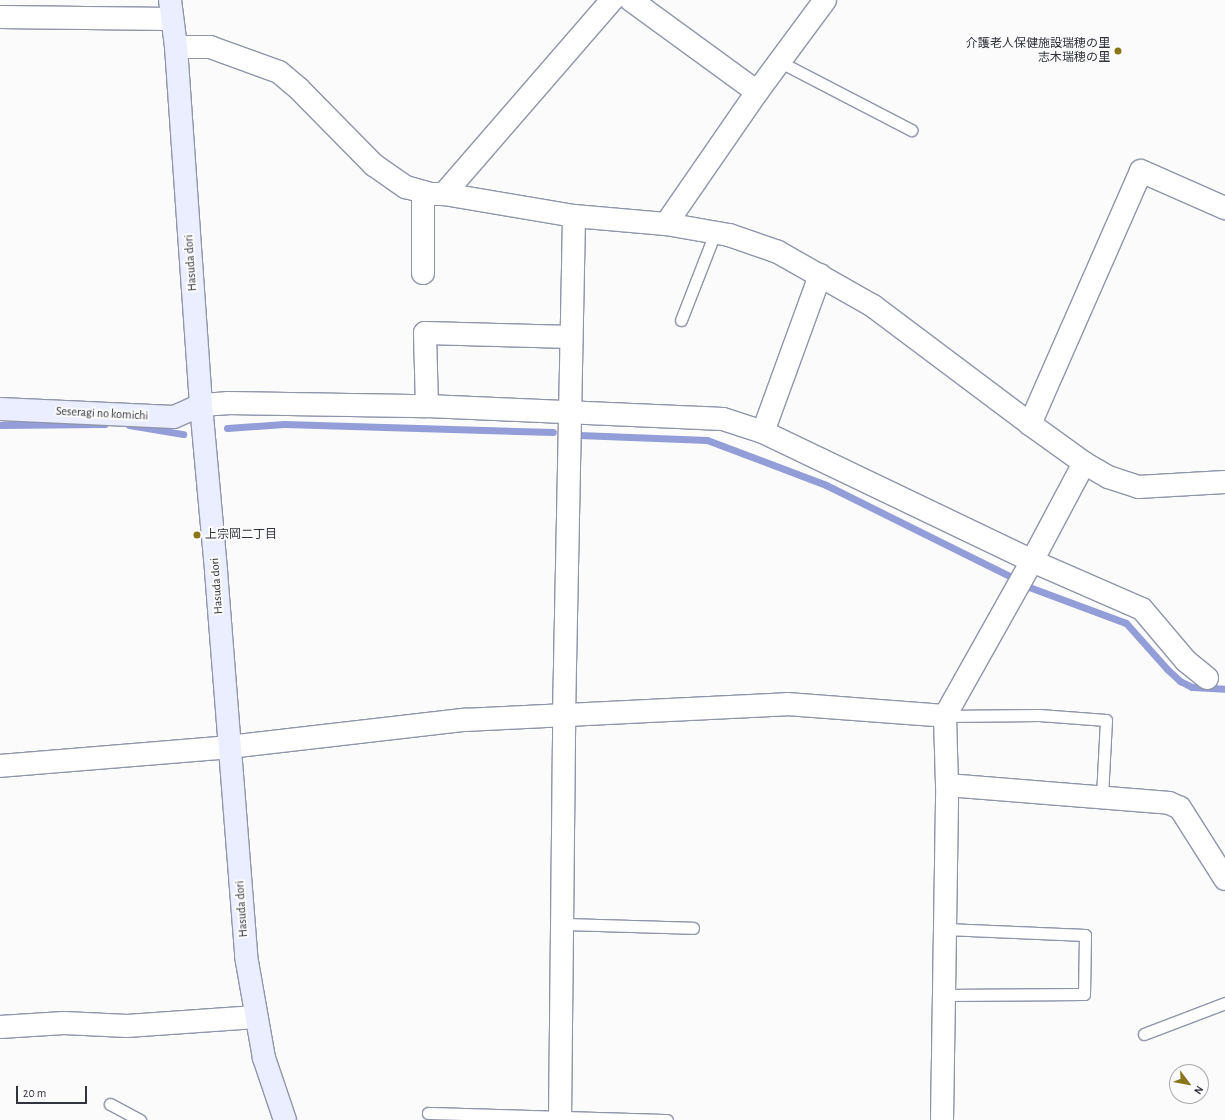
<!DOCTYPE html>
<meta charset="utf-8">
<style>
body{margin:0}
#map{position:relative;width:1225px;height:1120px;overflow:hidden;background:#fbfbfb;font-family:"Alegreya Sans","Noto Sans JP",sans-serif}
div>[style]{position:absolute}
.stream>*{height:7px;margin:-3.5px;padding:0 3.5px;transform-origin:3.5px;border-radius:3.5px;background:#939dd8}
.roads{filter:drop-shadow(1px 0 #9095aa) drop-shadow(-1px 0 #9095aa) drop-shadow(0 1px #9095aa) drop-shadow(0 -1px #9095aa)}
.lane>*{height:11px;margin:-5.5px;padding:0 5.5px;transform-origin:5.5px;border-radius:5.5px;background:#fff}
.street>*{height:22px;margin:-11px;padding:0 11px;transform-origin:11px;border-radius:11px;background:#fff}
.secondary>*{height:22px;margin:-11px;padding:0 11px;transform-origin:11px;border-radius:11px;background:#ebeefe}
.dots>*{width:11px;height:11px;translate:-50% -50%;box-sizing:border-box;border:2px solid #fbfbfb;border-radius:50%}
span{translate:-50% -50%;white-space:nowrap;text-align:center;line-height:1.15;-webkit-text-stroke:4px #fbfbfb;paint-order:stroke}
.poi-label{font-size:12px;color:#32343d}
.right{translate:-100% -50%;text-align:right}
.left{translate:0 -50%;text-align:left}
.street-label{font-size:12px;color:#32343d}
.north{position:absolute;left:1169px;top:1064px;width:40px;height:40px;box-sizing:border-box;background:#fbfbfb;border:1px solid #ababaf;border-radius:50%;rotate:122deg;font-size:11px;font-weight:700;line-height:16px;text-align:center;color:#32343d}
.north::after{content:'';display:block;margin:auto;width:14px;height:18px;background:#89761a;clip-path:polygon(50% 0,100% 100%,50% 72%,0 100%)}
.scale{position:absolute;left:16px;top:1086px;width:71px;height:18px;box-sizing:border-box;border:2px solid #32343d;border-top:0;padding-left:5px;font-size:12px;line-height:14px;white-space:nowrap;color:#32343d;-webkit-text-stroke:3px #fbfbfb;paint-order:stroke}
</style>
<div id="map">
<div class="stream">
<div style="left:0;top:425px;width:105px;rotate:-0.5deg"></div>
<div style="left:129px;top:425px;width:55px;rotate:9.5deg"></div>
<div style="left:227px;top:428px;width:57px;rotate:-4deg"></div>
<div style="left:284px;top:424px;width:269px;rotate:1.7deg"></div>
<div style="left:579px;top:435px;width:128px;rotate:2.2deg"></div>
<div style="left:707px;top:440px;width:127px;rotate:20.7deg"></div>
<div style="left:826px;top:485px;width:204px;rotate:26.4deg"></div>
<div style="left:1029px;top:587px;width:103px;rotate:20.4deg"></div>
<div style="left:1126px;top:623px;width:62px;rotate:48.3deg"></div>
<div style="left:1167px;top:669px;width:18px;rotate:43deg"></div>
<div style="left:1180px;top:681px;width:13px;rotate:27deg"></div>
<div style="left:1192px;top:687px;width:33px;rotate:3deg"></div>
</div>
<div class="roads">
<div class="lane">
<div style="left:780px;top:62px;width:148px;rotate:27.4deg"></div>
<div style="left:681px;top:320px;width:93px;rotate:-68.7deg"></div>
<div style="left:945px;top:716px;width:94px;rotate:-0.6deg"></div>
<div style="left:1039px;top:715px;width:67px;rotate:4.3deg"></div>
<div style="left:1106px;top:720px;width:76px;rotate:93deg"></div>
<div style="left:562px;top:924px;width:131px;rotate:1.7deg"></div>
<div style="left:944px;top:995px;width:140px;rotate:-0.4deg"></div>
<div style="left:1084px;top:994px;width:59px;rotate:-89deg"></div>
<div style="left:1085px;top:935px;width:140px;rotate:-177.5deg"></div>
<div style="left:1144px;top:1034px;width:87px;rotate:-20.9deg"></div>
<div style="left:110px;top:1104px;width:34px;rotate:28deg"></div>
<div style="left:428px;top:1113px;width:239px;rotate:1.7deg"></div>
</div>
<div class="street">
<div style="left:631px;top:0;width:156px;rotate:36.1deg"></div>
<div style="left:0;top:17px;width:172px;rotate:0.7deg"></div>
<div style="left:176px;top:47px;width:34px"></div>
<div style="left:210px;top:47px;width:73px;rotate:19.9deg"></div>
<div style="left:279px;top:72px;width:26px;rotate:40deg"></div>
<div style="left:299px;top:89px;width:107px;rotate:45.4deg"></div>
<div style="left:374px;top:165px;width:39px;rotate:35deg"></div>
<div style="left:406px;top:187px;width:26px;rotate:16deg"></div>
<div style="left:431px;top:194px;width:13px"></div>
<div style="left:444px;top:194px;width:132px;rotate:9.6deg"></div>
<div style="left:574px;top:216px;width:92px;rotate:5deg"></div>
<div style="left:666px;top:224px;width:64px;rotate:9.9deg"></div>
<div style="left:729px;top:235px;width:52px;rotate:19.1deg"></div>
<div style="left:778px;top:252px;width:109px;rotate:29.6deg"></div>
<div style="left:873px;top:306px;width:196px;rotate:36.9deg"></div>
<div style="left:1030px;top:424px;width:67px;rotate:35.8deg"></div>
<div style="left:1084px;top:463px;width:28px;rotate:30deg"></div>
<div style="left:1108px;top:477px;width:32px;rotate:18deg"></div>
<div style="left:1138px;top:487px;width:87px;rotate:-3.3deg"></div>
<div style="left:444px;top:194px;width:257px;rotate:-49.1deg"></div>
<div style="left:666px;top:224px;width:160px;rotate:-55.4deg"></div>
<div style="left:757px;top:92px;width:114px;rotate:-53.5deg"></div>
<div style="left:423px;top:273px;width:81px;rotate:-90deg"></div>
<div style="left:201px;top:405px;width:26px;rotate:-4deg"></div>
<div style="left:227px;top:403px;width:200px;rotate:0.9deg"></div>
<div style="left:427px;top:406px;width:296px;rotate:2.5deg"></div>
<div style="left:723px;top:419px;width:42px;rotate:18deg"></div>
<div style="left:763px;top:432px;width:298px;rotate:25.6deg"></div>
<div style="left:1032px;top:561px;width:120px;rotate:23.6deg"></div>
<div style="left:1142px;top:609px;width:68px;rotate:49.8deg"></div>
<div style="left:1186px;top:661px;width:27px;rotate:39deg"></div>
<div style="left:427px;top:406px;width:73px;rotate:-91.6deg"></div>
<div style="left:425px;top:333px;width:146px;rotate:1.6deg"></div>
<div style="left:1030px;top:424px;width:276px;rotate:-66.3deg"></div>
<div style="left:1141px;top:171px;width:92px;rotate:23.8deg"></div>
<div style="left:763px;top:432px;width:167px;rotate:-70deg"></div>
<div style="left:0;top:766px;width:230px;rotate:-4.7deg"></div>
<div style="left:229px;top:747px;width:237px;rotate:-6.6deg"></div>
<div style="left:464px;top:720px;width:323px;rotate:-2.8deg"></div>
<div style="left:787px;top:704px;width:158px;rotate:4.3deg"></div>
<div style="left:947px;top:785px;width:223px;rotate:4.6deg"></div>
<div style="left:1169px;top:803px;width:12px;rotate:24deg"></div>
<div style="left:1180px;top:808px;width:84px;rotate:57.6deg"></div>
<div style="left:0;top:1027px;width:64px;rotate:-3.6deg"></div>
<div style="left:64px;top:1023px;width:63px;rotate:2.7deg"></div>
<div style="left:127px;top:1026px;width:129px;rotate:-4deg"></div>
<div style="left:560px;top:1120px;width:404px;rotate:-89.4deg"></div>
<div style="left:564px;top:716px;width:500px;rotate:-88.85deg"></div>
<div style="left:942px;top:1120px;width:335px;rotate:-89.1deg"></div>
<div style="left:947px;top:785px;width:69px;rotate:-91.7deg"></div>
<div style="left:945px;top:716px;width:178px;rotate:-60.7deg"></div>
<div style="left:1032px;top:561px;width:111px;rotate:-62deg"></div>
</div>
<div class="secondary">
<div style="left:170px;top:0;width:47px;rotate:82.7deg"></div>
<div style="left:176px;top:47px;width:359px;rotate:86deg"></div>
<div style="left:201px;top:405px;width:167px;rotate:84.8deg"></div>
<div style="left:216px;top:571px;width:386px;rotate:85.5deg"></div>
<div style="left:246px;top:956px;width:104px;rotate:80deg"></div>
<div style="left:264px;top:1058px;width:65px;rotate:71.3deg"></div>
<div style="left:0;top:409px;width:174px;rotate:2.6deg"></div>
<div style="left:174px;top:417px;width:30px;rotate:-24deg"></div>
</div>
</div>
<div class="dots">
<div style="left:1118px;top:51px;background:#89761a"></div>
<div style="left:197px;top:535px;background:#89761a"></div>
</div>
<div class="poi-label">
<span class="right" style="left:1110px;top:51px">介護老人保健施設瑞穂の里<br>志木瑞穂の里</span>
<span class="left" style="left:205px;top:535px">上宗岡二丁目</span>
</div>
<div class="street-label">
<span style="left:191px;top:263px;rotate:-94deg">Hasuda dori</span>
<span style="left:102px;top:414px;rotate:3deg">Seseragi no komichi</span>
<span style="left:217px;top:586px;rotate:-94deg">Hasuda dori</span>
<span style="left:242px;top:909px;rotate:-94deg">Hasuda dori</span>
</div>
<div class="north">N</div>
<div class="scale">20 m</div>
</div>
